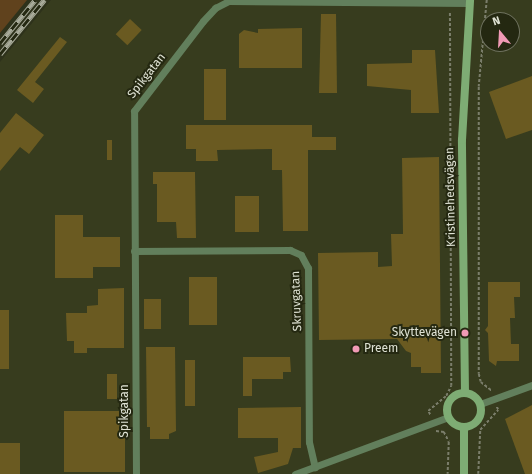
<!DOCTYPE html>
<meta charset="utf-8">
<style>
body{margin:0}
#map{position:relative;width:532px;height:474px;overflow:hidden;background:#2e321b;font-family:"Fira Sans",sans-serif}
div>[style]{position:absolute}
.built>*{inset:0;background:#373c1e}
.green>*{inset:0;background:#60421d}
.building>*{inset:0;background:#6a5a21;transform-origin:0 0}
.path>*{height:1.5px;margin-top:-0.75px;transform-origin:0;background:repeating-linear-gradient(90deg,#7b7e6b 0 3px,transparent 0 5px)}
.street>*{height:7px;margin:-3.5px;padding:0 3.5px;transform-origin:3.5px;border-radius:3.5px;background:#627f5c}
.secondary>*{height:8px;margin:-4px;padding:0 4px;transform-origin:4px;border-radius:4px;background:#7eac74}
.secondary>.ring{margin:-4px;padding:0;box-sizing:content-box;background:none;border:8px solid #7eac74;border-radius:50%}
.rail>*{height:4.5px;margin-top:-2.25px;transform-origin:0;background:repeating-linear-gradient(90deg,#242811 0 9px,#a8ab9a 0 18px);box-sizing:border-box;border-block:1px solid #a8ab9a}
.dots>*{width:11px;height:11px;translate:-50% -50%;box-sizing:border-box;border:2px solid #242811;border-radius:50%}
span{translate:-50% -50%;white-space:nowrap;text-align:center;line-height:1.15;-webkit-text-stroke:4px #242811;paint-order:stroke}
.street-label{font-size:12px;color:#dfe2d4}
.poi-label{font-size:12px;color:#dfe2d4}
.right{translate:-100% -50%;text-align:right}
.left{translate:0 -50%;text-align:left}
.north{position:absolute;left:480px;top:12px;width:40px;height:40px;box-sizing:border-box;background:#242811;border:1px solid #6f725f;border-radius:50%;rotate:342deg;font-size:11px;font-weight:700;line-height:16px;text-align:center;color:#dfe2d4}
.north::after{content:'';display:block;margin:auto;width:14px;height:18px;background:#f09ab5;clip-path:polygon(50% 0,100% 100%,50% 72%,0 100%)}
</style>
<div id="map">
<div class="built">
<div style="clip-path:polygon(evenodd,51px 0,532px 0,532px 474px,0 474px,0 62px,51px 0,488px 20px,512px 20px,512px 44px,488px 44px,488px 20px)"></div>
</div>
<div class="green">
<div style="clip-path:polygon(0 0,27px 0,0 33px)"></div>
</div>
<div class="building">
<div style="clip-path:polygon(321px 14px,336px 14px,337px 93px,319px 93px)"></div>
<div style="left:130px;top:19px;width:16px;height:21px;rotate:43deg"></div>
<div style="clip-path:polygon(302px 28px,302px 68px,239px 68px,239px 34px,244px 30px,258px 33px,258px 29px)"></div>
<div style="clip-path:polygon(60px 37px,67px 42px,35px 82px,44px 89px,33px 103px,17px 90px)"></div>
<div style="clip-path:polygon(412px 50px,435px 50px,439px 113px,411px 113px,411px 90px,367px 86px,367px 64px,412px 63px)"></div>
<div style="left:204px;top:69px;width:22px;height:51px"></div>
<div style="clip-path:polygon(532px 76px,532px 130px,506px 139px,489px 92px)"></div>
<div style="clip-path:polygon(16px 113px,44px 135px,29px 154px,20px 147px,0 171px,0 133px)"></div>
<div style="clip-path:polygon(186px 125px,312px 125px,312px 137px,336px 137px,336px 150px,308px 150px,308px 231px,283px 231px,282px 170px,272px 170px,272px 149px,217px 150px,218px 161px,196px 161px,196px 149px,186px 149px)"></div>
<div style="left:107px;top:140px;width:5px;height:20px"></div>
<div style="clip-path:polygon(439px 157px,441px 373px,421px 373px,421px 367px,411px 367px,411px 353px,406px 351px,397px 339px,319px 340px,318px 253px,378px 252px,378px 267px,392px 266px,391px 234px,403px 234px,402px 158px)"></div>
<div style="clip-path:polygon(153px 172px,195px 172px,196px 238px,177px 238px,176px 222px,157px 222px,157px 184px,153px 184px)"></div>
<div style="left:235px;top:196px;width:24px;height:36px"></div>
<div style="clip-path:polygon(55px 215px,83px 215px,83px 237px,120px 237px,120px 267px,93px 267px,93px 278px,55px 278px)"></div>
<div style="left:189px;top:277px;width:28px;height:48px"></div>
<div style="clip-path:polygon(488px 282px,520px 282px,520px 297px,514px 297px,515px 318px,510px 318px,511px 344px,519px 344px,519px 361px,497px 361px,496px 366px,489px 361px,488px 333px,485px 330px,488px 326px)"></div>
<div style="clip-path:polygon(124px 288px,124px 348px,87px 348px,87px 353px,74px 353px,74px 341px,67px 341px,66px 313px,87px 313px,87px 306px,98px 305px,98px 289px)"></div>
<div style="left:144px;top:299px;width:17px;height:30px"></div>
<div style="left:0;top:310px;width:9px;height:59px"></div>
<div style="clip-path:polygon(146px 347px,175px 347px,176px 431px,169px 434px,169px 439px,150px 439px,150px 427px,147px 427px)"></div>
<div style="clip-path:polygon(243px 357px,290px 357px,291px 372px,283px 372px,283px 379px,252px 379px,252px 396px,243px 396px)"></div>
<div style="left:185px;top:360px;width:10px;height:46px"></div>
<div style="left:107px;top:374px;width:10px;height:25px"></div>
<div style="clip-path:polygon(532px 405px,532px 474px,525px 474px,505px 419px)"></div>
<div style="clip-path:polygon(301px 407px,301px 448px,293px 448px,288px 464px,258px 473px,254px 457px,278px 452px,278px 438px,238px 438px,238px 408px)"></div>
<div style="left:125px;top:411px;width:61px;height:61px;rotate:90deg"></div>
<div style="left:0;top:443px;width:20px;height:31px"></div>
</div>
<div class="path">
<div style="left:487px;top:0;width:87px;rotate:95.3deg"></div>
<div style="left:479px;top:87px;width:287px;rotate:90deg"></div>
<div style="left:479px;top:374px;width:8px;rotate:76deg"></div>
<div style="left:481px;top:382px;width:14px;rotate:39deg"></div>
<div style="left:430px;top:415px;width:4px;rotate:-117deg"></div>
<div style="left:428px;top:411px;width:23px;rotate:-40deg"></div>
<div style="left:446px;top:396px;width:11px;rotate:-63deg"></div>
<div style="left:451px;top:386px;width:374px;rotate:-90.2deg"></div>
<div style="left:436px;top:431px;width:8px;rotate:7deg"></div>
<div style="left:444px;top:432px;width:11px;rotate:63deg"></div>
<div style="left:449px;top:442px;width:32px;rotate:92deg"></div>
<div style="left:478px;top:474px;width:44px;rotate:-87.4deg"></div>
<div style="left:480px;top:430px;width:27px;rotate:-48deg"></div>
<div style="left:498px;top:410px;width:4px;rotate:-117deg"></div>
</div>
<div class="street">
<div style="left:134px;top:251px;width:156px;rotate:-0.4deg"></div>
<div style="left:290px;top:250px;width:12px;rotate:24deg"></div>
<div style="left:301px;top:255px;width:15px;rotate:62deg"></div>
<div style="left:308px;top:268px;width:174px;rotate:89.7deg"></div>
<div style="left:309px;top:442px;width:26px;rotate:77deg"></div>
<div style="left:480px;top:404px;width:55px;rotate:-20.1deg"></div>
<div style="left:136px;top:474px;width:363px;rotate:-90.3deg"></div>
<div style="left:134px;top:111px;width:113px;rotate:-52.5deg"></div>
<div style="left:203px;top:21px;width:18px;rotate:-47deg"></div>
<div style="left:215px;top:8px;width:16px;rotate:-27deg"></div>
<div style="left:229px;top:1px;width:240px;rotate:0.5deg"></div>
<div style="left:295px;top:474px;width:163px;rotate:-20.4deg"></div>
</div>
<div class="secondary">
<div class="ring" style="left:447px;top:393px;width:26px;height:26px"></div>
<div style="left:465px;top:393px;width:253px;rotate:-90.7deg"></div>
<div style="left:462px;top:140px;width:140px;rotate:-86.7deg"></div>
<div style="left:464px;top:474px;width:47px;rotate:-90deg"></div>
</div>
<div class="rail">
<div style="left:0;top:43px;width:55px;rotate:-50.9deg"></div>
<div style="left:0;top:54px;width:70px;rotate:-50.8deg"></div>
</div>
<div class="dots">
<div style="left:465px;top:333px;background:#f09ab5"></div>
<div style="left:356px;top:349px;background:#f09ab5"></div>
</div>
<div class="street-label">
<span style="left:147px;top:76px;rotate:-52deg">Spikgatan</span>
<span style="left:451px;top:197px;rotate:-91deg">Kristinehedsvägen</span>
<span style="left:297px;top:301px;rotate:-92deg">Skruvgatan</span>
<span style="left:125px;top:411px;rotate:-90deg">Spikgatan</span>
</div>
<div class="poi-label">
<span class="right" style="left:457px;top:333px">Skyttevägen</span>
<span class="left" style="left:364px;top:349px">Preem</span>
</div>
<div class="north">N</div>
</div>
